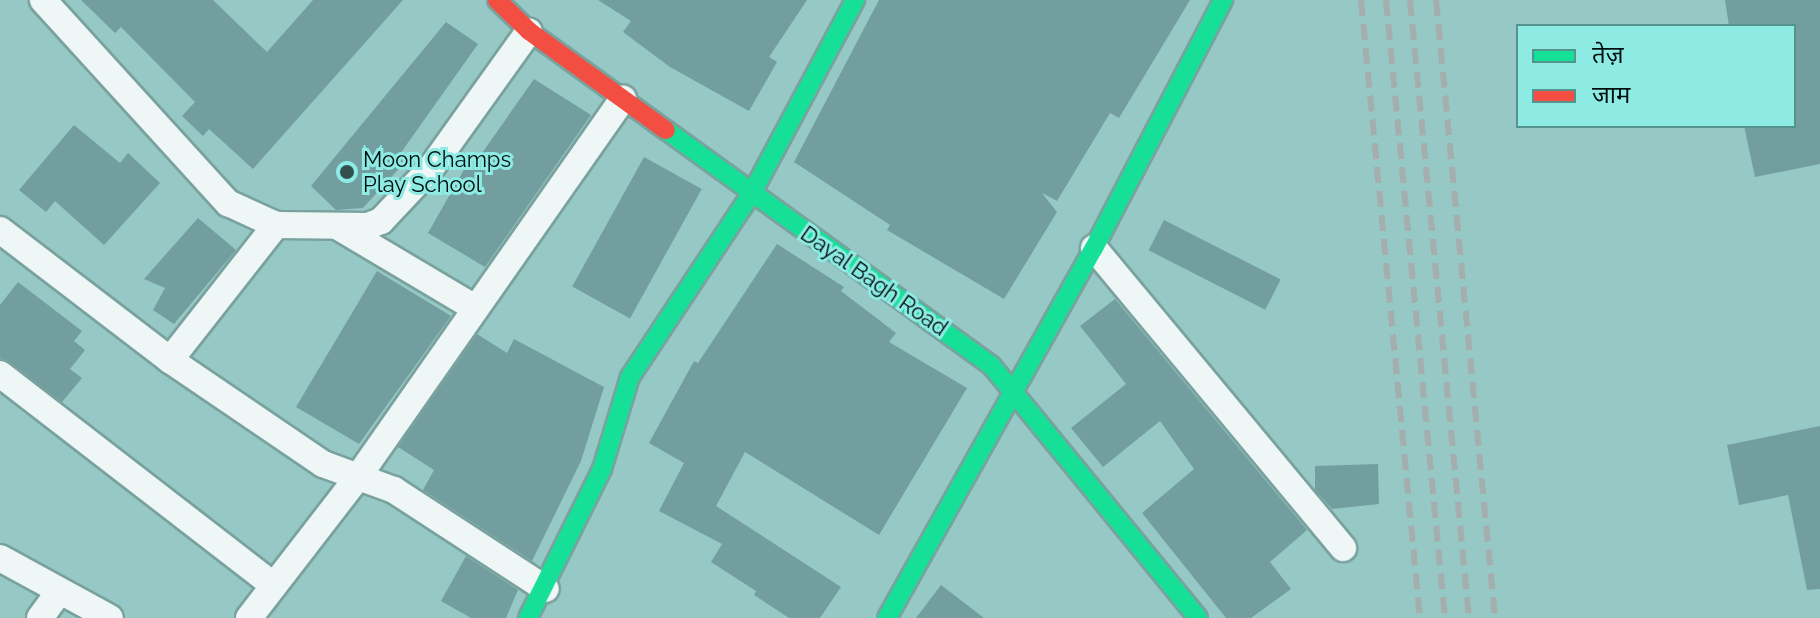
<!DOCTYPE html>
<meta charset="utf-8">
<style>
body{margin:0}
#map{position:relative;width:1820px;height:618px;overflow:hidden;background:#96c8c5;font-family:Raleway,"Noto Sans Devanagari",sans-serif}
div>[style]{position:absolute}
.building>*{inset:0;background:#729ea0;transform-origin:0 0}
.roads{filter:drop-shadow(2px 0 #79a29f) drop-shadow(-2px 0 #79a29f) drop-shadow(0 2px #79a29f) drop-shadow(0 -2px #79a29f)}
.street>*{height:26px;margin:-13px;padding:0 13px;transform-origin:13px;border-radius:13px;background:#eff7f6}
.fast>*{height:18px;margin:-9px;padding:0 9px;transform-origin:9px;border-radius:9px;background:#16e098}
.jam>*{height:18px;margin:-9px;padding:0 9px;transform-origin:9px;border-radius:9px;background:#f24e42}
.rail>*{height:6px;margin-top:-3px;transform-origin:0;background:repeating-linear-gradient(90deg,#a3aead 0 16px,transparent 0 24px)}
.dots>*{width:22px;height:22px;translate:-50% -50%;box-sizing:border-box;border:4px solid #8debe4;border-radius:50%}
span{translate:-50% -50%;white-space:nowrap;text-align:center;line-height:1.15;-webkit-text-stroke:6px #8debe4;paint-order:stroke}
.poi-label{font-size:22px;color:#000f0e}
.left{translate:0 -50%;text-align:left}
.street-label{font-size:22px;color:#000f0e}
.legend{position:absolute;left:1516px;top:24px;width:280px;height:104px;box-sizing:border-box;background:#8debe4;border:2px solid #55938e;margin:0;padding:10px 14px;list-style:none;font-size:24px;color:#000f0e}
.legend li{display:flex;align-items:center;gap:16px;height:40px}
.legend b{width:40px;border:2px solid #55938e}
</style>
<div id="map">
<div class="building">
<div style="clip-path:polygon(81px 0,213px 0,267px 52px,313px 0,403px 0,253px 169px,209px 129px,203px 136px,182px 116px,195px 102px,121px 27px,115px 33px)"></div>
<div style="clip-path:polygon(598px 0,807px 0,769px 57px,777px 62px,749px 111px,670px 67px,623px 32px,631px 21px)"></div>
<div style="clip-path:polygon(879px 0,1190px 0,1119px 118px,1110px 113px,1057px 201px,1042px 193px,1057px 212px,1004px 299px,887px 230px,890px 225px,794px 162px)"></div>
<div style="clip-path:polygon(1725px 0,1820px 0,1820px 164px,1755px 177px,1744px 126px,1794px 126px,1794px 26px,1729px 26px)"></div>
<div style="clip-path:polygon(446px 22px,478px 44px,400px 154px,407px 160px,363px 208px,336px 210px,311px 186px)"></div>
<div style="clip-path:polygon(534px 79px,591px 115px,485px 267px,428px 233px,474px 152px,480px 156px)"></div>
<div style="clip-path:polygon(74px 125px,120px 163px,128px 153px,160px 183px,104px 245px,55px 201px,46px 212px,19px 190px)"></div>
<div style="left:644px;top:157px;width:66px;height:148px;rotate:29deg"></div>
<div style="clip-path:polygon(198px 218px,236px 250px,174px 324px,153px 310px,165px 288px,144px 279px)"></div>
<div style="left:1164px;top:220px;width:131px;height:34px;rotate:27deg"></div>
<div style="clip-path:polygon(777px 244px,844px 287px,841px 291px,896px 333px,889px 342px,967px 388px,879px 535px,745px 452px,716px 506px,841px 587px,820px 618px,789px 618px,754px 595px,756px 591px,711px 562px,722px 544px,659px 511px,684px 463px,649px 443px,694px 361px,698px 363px)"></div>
<div style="clip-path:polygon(377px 271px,451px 316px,359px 444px,296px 407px)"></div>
<div style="clip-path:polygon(18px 282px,82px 331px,74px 341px,85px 350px,70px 369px,82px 378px,62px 402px,0 358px,0 305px)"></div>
<div style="clip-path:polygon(1115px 299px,1307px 530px,1270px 562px,1291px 589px,1251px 618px,1226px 618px,1142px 513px,1194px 469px,1160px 421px,1103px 467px,1071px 428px,1126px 384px,1080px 326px)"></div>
<div style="clip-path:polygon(477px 334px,507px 353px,514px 339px,604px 387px,581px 461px,532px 561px,423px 490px,434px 470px,398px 447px)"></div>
<div style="clip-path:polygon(1820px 426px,1820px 589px,1807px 590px,1788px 495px,1739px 505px,1727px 445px)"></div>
<div style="clip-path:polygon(1378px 464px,1379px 504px,1332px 509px,1315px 490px,1315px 466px)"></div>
<div style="clip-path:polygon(466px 556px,518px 590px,506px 618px,471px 618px,441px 601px)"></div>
<div style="clip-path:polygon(941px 585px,984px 618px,916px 618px)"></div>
</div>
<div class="roads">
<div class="street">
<div style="left:43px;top:0;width:275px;rotate:47.7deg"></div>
<div style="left:228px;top:203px;width:53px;rotate:24.6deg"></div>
<div style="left:276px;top:225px;width:92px;rotate:0.6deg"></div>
<div style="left:368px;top:226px;width:14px;rotate:-21deg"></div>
<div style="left:381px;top:221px;width:73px;rotate:-46.7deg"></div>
<div style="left:431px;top:168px;width:168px;rotate:-54.4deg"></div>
<div style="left:337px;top:226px;width:161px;rotate:30.7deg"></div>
<div style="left:0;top:230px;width:214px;rotate:37.4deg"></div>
<div style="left:170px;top:360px;width:185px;rotate:34.2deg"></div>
<div style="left:323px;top:464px;width:76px;rotate:20.1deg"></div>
<div style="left:394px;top:490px;width:181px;rotate:33.1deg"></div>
<div style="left:1094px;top:248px;width:390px;rotate:50.3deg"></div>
<div style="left:170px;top:360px;width:172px;rotate:-51.9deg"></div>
<div style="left:0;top:374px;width:346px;rotate:37.7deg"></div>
<div style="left:0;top:558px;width:125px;rotate:28.6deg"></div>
<div style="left:40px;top:618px;width:32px;rotate:-54deg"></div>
<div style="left:249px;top:618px;width:178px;rotate:-52.3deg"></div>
<div style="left:358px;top:477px;width:462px;rotate:-55deg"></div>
</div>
<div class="fast">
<div style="left:666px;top:130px;width:401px;rotate:35.9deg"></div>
<div style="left:991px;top:365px;width:327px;rotate:50.7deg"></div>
<div style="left:528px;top:618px;width:166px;rotate:-63.6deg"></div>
<div style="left:602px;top:469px;width:96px;rotate:-73.1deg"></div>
<div style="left:630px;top:377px;width:221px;rotate:-56.5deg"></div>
<div style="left:752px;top:193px;width:219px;rotate:-61.9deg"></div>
<div style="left:887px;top:618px;width:424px;rotate:-60.8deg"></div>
<div style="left:1094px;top:248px;width:280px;rotate:-62.5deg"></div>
</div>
<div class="jam">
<div style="left:497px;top:0;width:45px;rotate:44.1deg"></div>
<div style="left:529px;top:31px;width:169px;rotate:35.9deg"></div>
</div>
</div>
<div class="rail">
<div style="left:1361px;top:0;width:621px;rotate:84.55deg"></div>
<div style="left:1386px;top:0;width:621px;rotate:84.55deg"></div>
<div style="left:1410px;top:0;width:621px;rotate:84.55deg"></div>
<div style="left:1436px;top:0;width:621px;rotate:84.55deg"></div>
</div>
<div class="dots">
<div style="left:347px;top:172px;background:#34504e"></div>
</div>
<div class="poi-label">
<span class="left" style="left:363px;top:172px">Moon Champs<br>Play School</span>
</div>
<div class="street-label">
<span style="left:874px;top:281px;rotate:35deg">Dayal Bagh Road</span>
</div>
<ul class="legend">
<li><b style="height:10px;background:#16e098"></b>तेज़</li>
<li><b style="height:10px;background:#f24e42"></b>जाम</li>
</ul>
</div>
